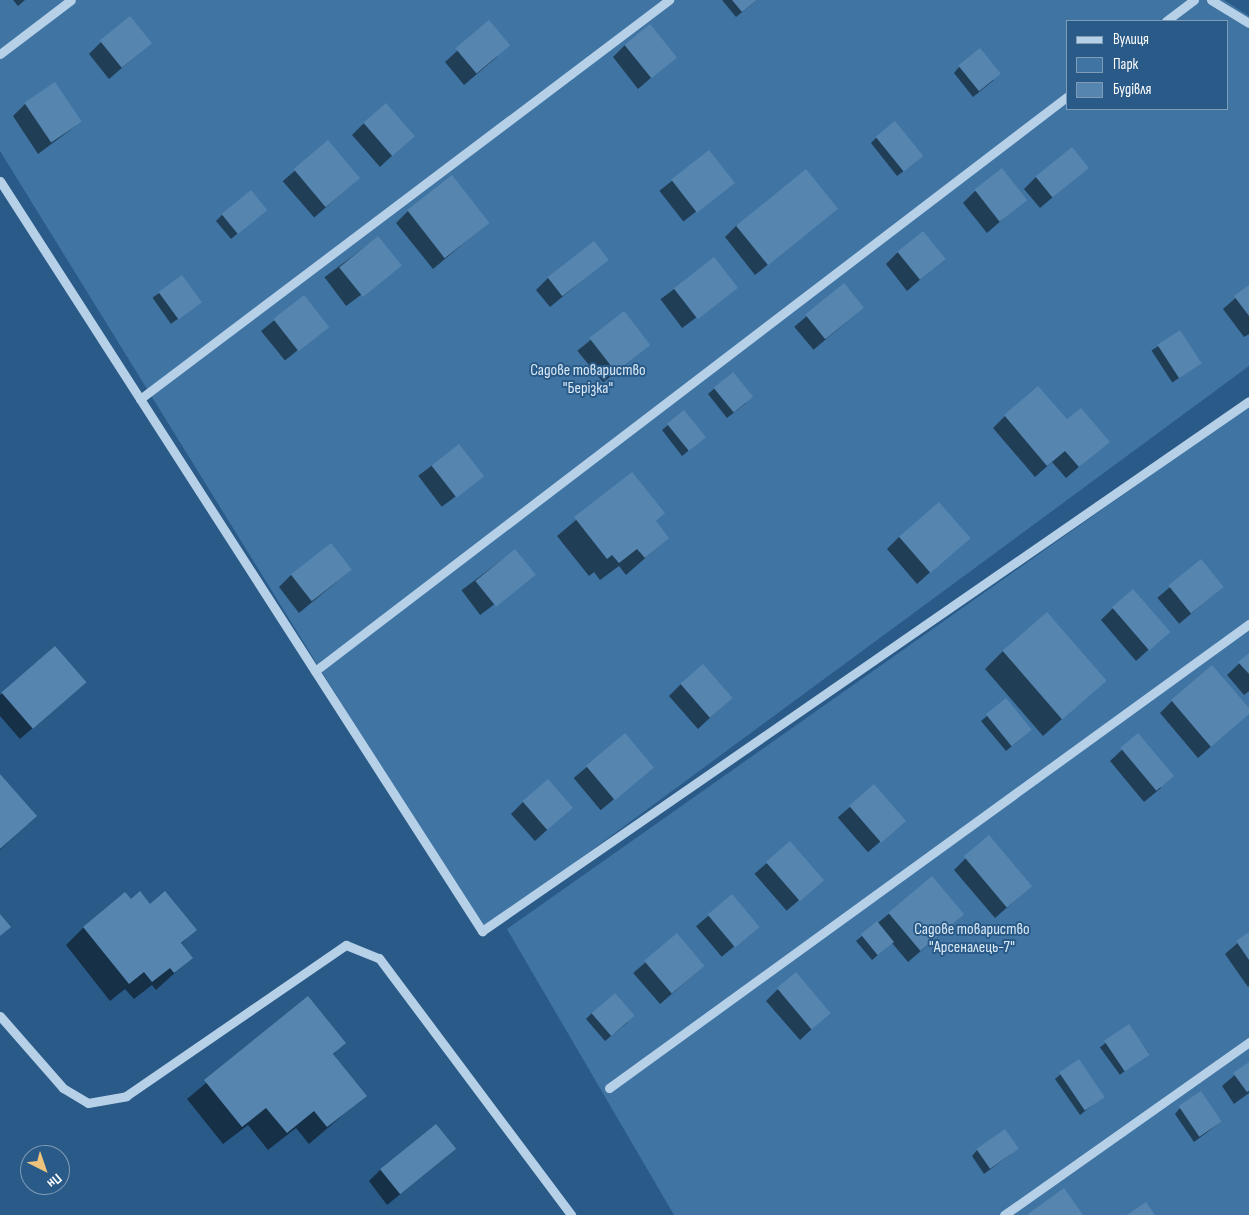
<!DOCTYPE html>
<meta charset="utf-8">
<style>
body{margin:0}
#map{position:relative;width:1249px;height:1215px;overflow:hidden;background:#2a5a87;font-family:"Sofia Sans Condensed",sans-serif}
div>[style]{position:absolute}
.green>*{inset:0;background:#3f74a3}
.shadow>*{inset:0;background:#0007;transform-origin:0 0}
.building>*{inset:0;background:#5686b0;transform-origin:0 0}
.minor>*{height:9px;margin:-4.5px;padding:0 4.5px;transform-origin:4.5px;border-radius:4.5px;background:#b6d0e8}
span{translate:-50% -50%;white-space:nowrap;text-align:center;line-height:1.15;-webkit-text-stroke:4px #2a5a87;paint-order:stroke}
.park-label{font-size:16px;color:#d9e9f6}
.legend{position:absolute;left:1066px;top:20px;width:162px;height:90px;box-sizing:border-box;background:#2a5a87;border:1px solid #7f9cb7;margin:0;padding:6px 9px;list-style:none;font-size:15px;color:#fff}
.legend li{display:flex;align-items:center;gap:10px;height:25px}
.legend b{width:25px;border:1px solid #7f9cb7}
.north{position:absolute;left:20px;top:1145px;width:50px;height:50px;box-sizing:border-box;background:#2a5a87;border:1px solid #7f9cb7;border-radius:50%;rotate:139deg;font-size:14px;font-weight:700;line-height:20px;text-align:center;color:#fff}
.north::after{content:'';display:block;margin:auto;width:18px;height:22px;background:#eec47d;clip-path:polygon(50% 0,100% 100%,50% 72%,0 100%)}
</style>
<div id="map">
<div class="green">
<div style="clip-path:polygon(evenodd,0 0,1224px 0,1249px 16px,1249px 366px,482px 931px,0 151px,0 0,1068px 21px,1228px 21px,1228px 109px,1068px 109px,1068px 21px)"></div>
<div style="clip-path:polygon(1249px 406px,1249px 1215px,674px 1215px,507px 929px)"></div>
</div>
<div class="shadow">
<div style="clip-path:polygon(13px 0,25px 0,18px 6px)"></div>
<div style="clip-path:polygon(722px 0,757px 0,736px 17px)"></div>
<div style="clip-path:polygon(489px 22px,497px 57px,464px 85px,445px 62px)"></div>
<div style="clip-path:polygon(101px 42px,151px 43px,109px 79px,89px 54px)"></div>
<div style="clip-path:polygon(625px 45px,675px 57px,638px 89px,613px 57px)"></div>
<div style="clip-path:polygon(959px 67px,994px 80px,973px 97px,954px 73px)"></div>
<div style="clip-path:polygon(25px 104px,81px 122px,38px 154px,13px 116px)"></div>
<div style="clip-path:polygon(364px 123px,413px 136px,380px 167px,352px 135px)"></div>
<div style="clip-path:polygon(877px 137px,916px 162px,897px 176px,871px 143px)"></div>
<div style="left:328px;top:142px;width:48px;height:60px;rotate:49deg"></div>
<div style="left:709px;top:152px;width:39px;height:63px;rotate:52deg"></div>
<div style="clip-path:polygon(1087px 168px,1040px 208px,1024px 189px,1036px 177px)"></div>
<div style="clip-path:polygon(975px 191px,1025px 200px,987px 233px,963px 203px)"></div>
<div style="clip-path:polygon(836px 209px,755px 275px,725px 237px,737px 225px)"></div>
<div style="clip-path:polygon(265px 210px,231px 239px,216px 221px,222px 215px)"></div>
<div style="clip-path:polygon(408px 211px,488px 223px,433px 269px,396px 223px)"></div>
<div style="left:378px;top:237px;width:36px;height:67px;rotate:53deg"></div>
<div style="clip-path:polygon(898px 252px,944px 259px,907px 291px,886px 264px)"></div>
<div style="left:714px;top:259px;width:36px;height:67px;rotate:53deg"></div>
<div style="clip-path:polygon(607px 260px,550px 307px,536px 290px,548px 278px)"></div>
<div style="left:182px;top:277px;width:32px;height:36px;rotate:55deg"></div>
<div style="left:844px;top:285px;width:30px;height:65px;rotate:50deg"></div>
<div style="clip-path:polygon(1249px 286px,1249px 334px,1244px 337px,1223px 309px)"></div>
<div style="left:303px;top:297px;width:38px;height:54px;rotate:51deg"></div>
<div style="left:624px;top:313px;width:41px;height:60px;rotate:51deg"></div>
<div style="left:1180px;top:332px;width:38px;height:34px;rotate:57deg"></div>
<div style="clip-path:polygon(732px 373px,746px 403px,727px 418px,708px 394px)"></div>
<div style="clip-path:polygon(1005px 416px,1108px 442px,1066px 478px,1052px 462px,1035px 477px,993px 428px)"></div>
<div style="clip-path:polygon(668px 425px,698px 443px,682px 456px,662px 430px)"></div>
<div style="left:459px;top:445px;width:39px;height:51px;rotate:53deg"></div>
<div style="clip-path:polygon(632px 473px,655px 522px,668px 538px,626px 575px,619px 566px,600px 580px,594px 572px,589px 576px,557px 536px)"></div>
<div style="clip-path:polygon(899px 537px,968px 538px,917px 584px,887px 549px)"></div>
<div style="left:515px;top:550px;width:31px;height:67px;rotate:53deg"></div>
<div style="left:1201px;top:561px;width:34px;height:57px;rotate:50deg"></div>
<div style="clip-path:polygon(351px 570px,299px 613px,279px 587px,291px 575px)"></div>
<div style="clip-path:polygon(1113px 608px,1168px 632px,1136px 661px,1101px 620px)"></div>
<div style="clip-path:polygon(54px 648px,72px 694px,20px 739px,0 716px,0 695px)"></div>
<div style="clip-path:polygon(1003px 651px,1104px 681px,1043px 736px,985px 669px)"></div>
<div style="clip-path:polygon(1249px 654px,1249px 691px,1244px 695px,1227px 675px)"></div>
<div style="clip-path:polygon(681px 684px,731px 698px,698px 729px,669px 696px)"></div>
<div style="clip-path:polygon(1172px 701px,1249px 710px,1249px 713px,1198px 758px,1160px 713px)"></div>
<div style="clip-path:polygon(987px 716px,1025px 735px,1006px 751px,981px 721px)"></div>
<div style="left:625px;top:735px;width:42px;height:67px;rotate:50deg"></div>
<div style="clip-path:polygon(1138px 735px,1161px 788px,1144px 802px,1110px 761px)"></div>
<div style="clip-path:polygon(0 776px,35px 816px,0 850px)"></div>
<div style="left:874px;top:786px;width:46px;height:48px;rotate:49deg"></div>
<div style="clip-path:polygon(523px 802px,571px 808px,535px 841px,511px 814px)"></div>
<div style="left:790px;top:843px;width:49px;height:47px;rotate:49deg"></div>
<div style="clip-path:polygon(966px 858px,1018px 898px,995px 918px,954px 870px)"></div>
<div style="clip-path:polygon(932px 878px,950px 926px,908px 962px,892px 943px,872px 960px,856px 941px)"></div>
<div style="left:732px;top:896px;width:40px;height:47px;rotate:50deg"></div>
<div style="clip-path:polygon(131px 901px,150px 905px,195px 930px,181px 944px,191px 958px,156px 990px,152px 985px,134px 999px,125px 989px,110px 1001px,66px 945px,83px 928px)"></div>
<div style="clip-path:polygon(1249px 933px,1249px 986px,1248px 987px,1225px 954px)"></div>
<div style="left:677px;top:935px;width:41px;height:58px;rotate:49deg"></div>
<div style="clip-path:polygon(778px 989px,829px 1013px,800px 1040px,766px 1001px)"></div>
<div style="clip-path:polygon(307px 998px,344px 1043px,333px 1055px,365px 1096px,309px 1144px,296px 1128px,268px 1150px,248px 1125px,223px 1144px,187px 1099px)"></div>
<div style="clip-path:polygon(592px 1013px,628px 1022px,605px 1041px,586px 1019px)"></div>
<div style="left:1129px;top:1026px;width:34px;height:36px;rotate:54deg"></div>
<div style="clip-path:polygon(1249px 1063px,1249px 1093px,1234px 1104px,1222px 1086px)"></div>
<div style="clip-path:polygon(1061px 1074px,1103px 1097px,1080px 1115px,1055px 1079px)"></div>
<div style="clip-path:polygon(1180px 1108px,1221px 1122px,1194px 1142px,1175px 1114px)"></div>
<div style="clip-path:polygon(455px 1149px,387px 1205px,369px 1181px,381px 1169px)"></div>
<div style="clip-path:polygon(977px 1150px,1011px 1154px,984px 1174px,972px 1156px)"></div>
</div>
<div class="building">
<div style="clip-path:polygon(732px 0,757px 0,742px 12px)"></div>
<div style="left:130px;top:16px;width:35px;height:39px;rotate:51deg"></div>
<div style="left:489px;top:20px;width:33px;height:44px;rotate:50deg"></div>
<div style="left:650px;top:24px;width:43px;height:33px;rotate:51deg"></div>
<div style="left:980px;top:48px;width:33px;height:28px;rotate:51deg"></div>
<div style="left:55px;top:82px;width:48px;height:37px;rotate:56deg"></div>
<div style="left:386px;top:103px;width:44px;height:30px;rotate:49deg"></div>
<div style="left:895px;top:121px;width:45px;height:25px;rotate:51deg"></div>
<div style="left:328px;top:140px;width:50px;height:45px;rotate:50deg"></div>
<div style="left:1072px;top:147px;width:27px;height:47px;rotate:51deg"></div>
<div style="left:709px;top:150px;width:42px;height:48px;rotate:52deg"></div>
<div style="left:1002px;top:168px;width:41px;height:35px;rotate:52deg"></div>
<div style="left:806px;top:169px;width:51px;height:90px;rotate:51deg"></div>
<div style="left:452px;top:175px;width:61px;height:57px;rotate:52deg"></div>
<div style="left:251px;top:190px;width:26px;height:38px;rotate:51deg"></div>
<div style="left:923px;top:231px;width:36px;height:33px;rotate:51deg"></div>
<div style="left:378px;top:236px;width:38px;height:50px;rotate:51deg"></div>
<div style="left:594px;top:241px;width:24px;height:59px;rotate:52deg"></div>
<div style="left:714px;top:257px;width:39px;height:51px;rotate:52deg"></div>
<div style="left:182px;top:275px;width:34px;height:29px;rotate:54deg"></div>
<div style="left:844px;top:283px;width:32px;height:50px;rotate:51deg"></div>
<div style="clip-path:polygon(1249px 285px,1249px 316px,1234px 296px)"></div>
<div style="left:304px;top:295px;width:41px;height:39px;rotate:52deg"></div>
<div style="left:624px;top:311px;width:43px;height:44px;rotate:52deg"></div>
<div style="left:1180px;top:330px;width:40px;height:27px;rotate:57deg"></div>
<div style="left:733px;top:372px;width:32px;height:25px;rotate:51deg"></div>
<div style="clip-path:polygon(1038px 386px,1067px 419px,1081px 408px,1110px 442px,1079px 467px,1065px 451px,1047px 466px,1004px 415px)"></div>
<div style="left:684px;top:410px;width:35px;height:22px;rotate:51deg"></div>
<div style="left:459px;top:444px;width:41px;height:35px;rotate:52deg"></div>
<div style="clip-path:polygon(632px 472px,665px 513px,656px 521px,669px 538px,645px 558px,637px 549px,619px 563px,612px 555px,607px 559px,574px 517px)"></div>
<div style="left:939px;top:502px;width:48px;height:53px;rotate:49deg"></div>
<div style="left:331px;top:543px;width:34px;height:51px;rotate:52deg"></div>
<div style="left:515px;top:549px;width:33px;height:51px;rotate:51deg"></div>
<div style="left:1201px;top:559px;width:36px;height:42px;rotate:51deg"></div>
<div style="left:1133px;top:589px;width:57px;height:28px;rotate:49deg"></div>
<div style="left:1047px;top:612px;width:91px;height:59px;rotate:49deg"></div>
<div style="left:55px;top:646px;width:48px;height:71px;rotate:49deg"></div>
<div style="clip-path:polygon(1249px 653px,1249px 674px,1238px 662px)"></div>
<div style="left:703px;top:664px;width:45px;height:30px;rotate:49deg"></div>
<div style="clip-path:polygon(1212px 665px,1249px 708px,1249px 714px,1211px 747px,1171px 700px)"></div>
<div style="left:1006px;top:698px;width:41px;height:26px;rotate:51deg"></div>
<div style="left:625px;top:733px;width:45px;height:51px;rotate:50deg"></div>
<div style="left:1138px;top:733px;width:56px;height:23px;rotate:50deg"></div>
<div style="clip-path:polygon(0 774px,37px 816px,0 849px)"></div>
<div style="left:548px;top:779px;width:38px;height:34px;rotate:49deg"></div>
<div style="left:874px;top:784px;width:49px;height:33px;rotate:49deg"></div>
<div style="left:989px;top:835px;width:67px;height:33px;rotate:50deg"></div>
<div style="left:790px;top:841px;width:52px;height:32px;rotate:49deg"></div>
<div style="left:932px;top:876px;width:50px;height:57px;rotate:50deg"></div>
<div style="clip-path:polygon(140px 891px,150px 904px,165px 891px,197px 930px,181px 943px,193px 958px,174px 973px,170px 968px,152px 982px,144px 972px,129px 984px,83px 927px,125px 892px,131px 899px)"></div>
<div style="left:732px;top:894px;width:43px;height:32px;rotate:50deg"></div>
<div style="clip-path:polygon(0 914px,11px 927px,0 936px)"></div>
<div style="left:877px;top:921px;width:27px;height:21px;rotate:51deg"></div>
<div style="clip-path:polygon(1249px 932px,1249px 960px,1236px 941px)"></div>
<div style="left:677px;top:933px;width:43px;height:43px;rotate:50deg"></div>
<div style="left:796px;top:972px;width:54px;height:25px;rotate:50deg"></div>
<div style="left:615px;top:993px;width:30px;height:31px;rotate:49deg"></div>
<div style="clip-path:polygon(308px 996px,346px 1043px,333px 1054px,367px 1096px,327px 1127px,314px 1111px,287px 1133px,266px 1108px,242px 1127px,204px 1080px)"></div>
<div style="left:1129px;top:1024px;width:37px;height:30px;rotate:56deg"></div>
<div style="left:1079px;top:1059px;width:46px;height:24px;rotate:56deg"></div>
<div style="clip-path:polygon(1249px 1062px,1249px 1091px,1247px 1092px,1233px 1073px)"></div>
<div style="left:1201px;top:1091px;width:37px;height:27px;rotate:56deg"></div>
<div style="left:436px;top:1124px;width:32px;height:72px;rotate:51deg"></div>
<div style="left:1005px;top:1129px;width:24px;height:35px;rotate:55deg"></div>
<div style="clip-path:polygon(1064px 1188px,1083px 1215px,1029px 1215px,1028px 1214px)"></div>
<div style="clip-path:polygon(1146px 1202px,1155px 1215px,1127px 1215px)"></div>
</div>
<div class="minor">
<div style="left:1211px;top:0;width:44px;rotate:31.2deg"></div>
<div style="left:1166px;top:21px;width:35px;rotate:-37deg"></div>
<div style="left:0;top:54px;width:89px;rotate:-37.3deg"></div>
<div style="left:0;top:181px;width:892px;rotate:57.27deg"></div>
<div style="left:482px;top:931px;width:932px;rotate:-34.64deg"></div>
<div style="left:140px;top:399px;width:663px;rotate:-37.03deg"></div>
<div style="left:315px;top:671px;width:947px;rotate:-37.37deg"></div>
<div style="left:0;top:1016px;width:96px;rotate:48.8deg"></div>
<div style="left:63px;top:1088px;width:29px;rotate:31deg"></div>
<div style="left:88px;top:1103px;width:39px;rotate:-10deg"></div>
<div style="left:126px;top:1096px;width:267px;rotate:-34.5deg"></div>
<div style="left:346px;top:945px;width:35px;rotate:22deg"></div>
<div style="left:379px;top:958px;width:321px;rotate:53.2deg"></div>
<div style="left:609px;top:1088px;width:791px;rotate:-35.94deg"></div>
<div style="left:1004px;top:1215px;width:300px;rotate:-35.2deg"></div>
</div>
<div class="park-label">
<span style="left:588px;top:380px">Садове товариство<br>"Берізка"</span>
<span style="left:972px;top:939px">Садове товариство<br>"Арсеналець-7"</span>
</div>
<ul class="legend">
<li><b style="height:6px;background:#b6d0e8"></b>Вулиця</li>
<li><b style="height:14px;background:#3f74a3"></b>Парк</li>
<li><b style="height:14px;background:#5686b0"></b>Будівля</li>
</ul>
<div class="north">Пн</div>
</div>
